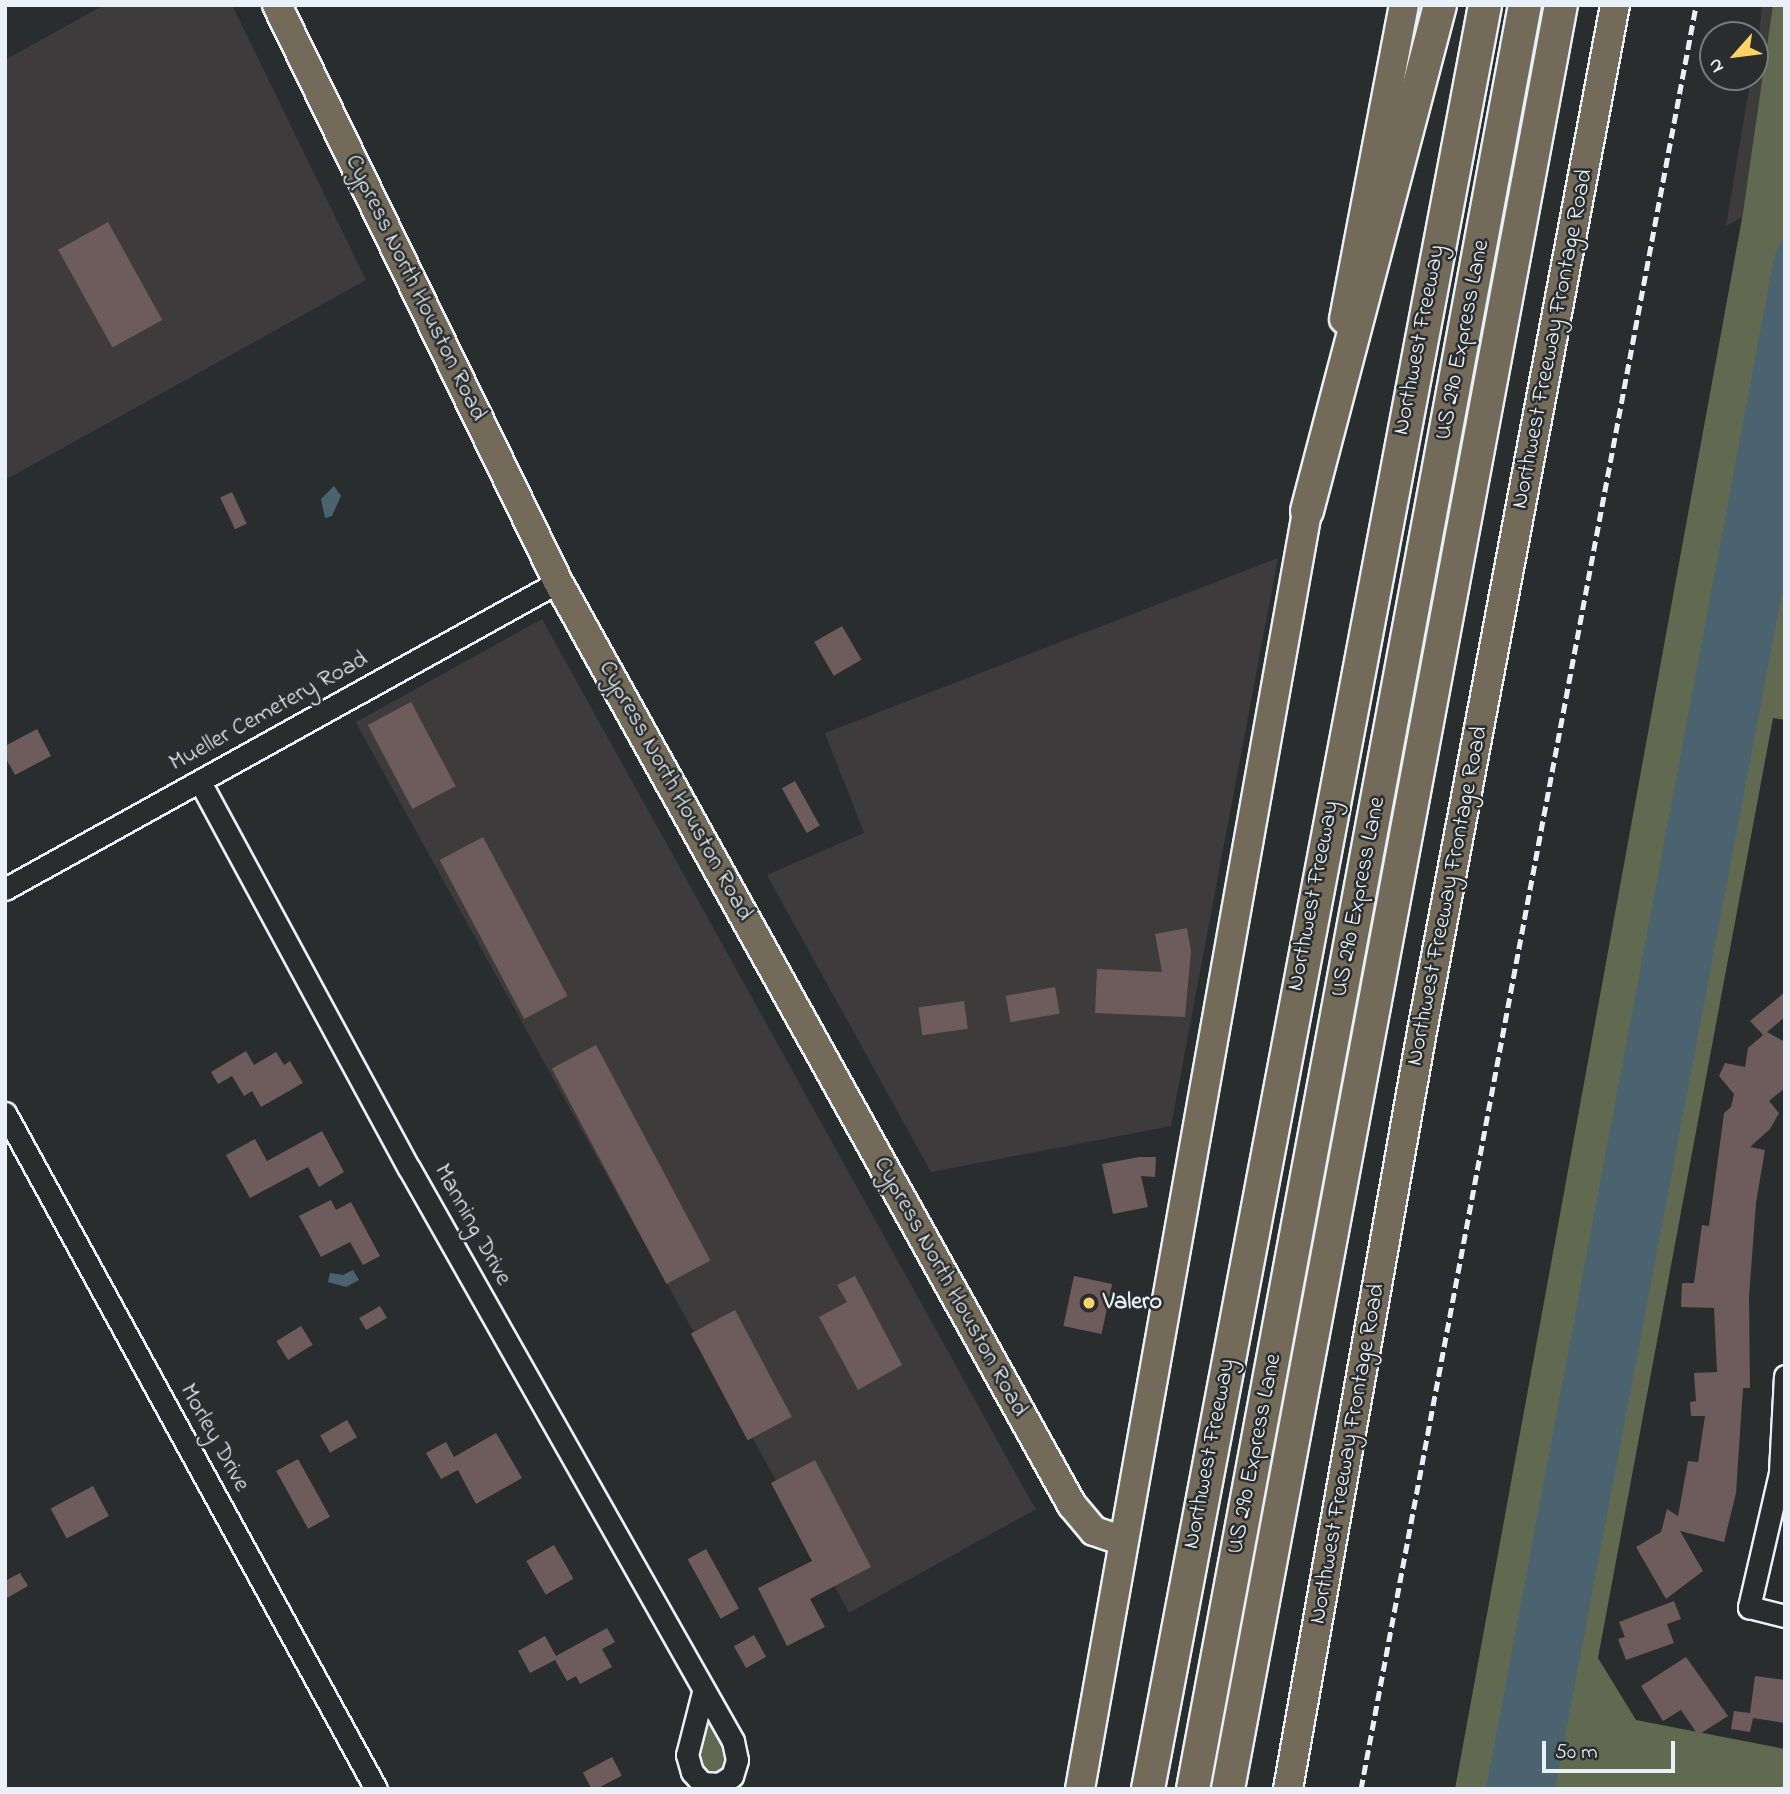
<!DOCTYPE html>
<style>
body{margin:0}
#map{position:relative;width:1790px;height:1794px;overflow:hidden;background:#2a2d2e;font-family:"Indie Flower",sans-serif}
div>[style]{position:absolute}
.built>*{inset:0;background:#3e3b3c;transform-origin:0 0}
.green>*{inset:0;background:#616a51}
.water>*{inset:0;background:#4a636e}
.building>*{inset:0;background:#6e5b5c;transform-origin:0 0}
.roads{filter:drop-shadow(2px 0 #e8f1f8) drop-shadow(-2px 0 #e8f1f8) drop-shadow(0 2px #e8f1f8) drop-shadow(0 -2px #e8f1f8)}
.minor>*{height:21px;margin:-10.5px;padding:0 10.5px;transform-origin:10.5px;border-radius:10.5px;background:#2a2d2e}
.major>*{height:28px;margin:-14px;padding:0 14px;transform-origin:14px;border-radius:14px;background:#746a5a}
.highway>*{height:32px;margin:-16px;padding:0 16px;transform-origin:16px;border-radius:16px;background:#746a5a}
.rail>*{height:5px;margin-top:-2.5px;transform-origin:0;background:repeating-linear-gradient(90deg,#e8f1f8 0 10px,transparent 0 15px)}
.dots>*{width:19px;height:19px;translate:-50% -50%;box-sizing:border-box;border:4px solid #2a2d2e;border-radius:50%}
span{translate:-50% -50%;white-space:nowrap;text-align:center;line-height:1.15;-webkit-text-stroke:5px #2a2d2e;paint-order:stroke}
.street-label{font-size:24px;color:#e8f1f8}
.poi-label{font-size:24px;color:#e8f1f8;font-weight:700}
.left{translate:0 -50%;text-align:left}
.frame{position:absolute;inset:0;border:7px solid #e8f1f8;pointer-events:none}
.north{position:absolute;left:1699px;top:21px;width:70px;height:70px;box-sizing:border-box;background:#2a2d2e;border:2px solid #767b7f;border-radius:50%;rotate:242deg;font-size:19px;font-weight:700;line-height:28px;text-align:center;color:#e8f1f8}
.north::after{content:'';display:block;margin:auto;width:24px;height:32px;background:#ffd166;clip-path:polygon(50% 0,100% 100%,50% 72%,0 100%)}
.scale{position:absolute;left:1542px;top:1741px;width:133px;height:32px;box-sizing:border-box;border:4px solid #e8f1f8;border-top:0;padding-left:9px;font-size:21px;line-height:24px;white-space:nowrap;color:#e8f1f8;-webkit-text-stroke:5px #2a2d2e;paint-order:stroke}
</style>
<div id="map">
<div class="built">
<div style="clip-path:polygon(104px 5px,232px 5px,366px 280px,5px 480px,5px 60px)"></div>
<div style="clip-path:polygon(1762px 5px,1785px 5px,1785px 194px,1726px 226px,1751px 77px,1755px 77px)"></div>
<div style="clip-path:polygon(1278px 558px,1171px 1126px,931px 1172px,767px 875px,864px 833px,825px 733px)"></div>
<div style="left:542px;top:619px;width:1018px;height:213px;rotate:61deg"></div>
</div>
<div class="green">
<div style="clip-path:polygon(1773px 5px,1785px 5px,1785px 720px,1773px 718px,1598px 1658px,1636px 1720px,1785px 1749px,1785px 1789px,1455px 1789px,1743px 213px)"></div>
<div style="clip-path:polygon(707px 1718px,725px 1744px,729px 1760px,717px 1776px,705px 1775px,699px 1768px,697px 1740px)"></div>
</div>
<div class="water">
<div style="clip-path:polygon(1785px 233px,1785px 577px,1555px 1789px,1486px 1789px,1774px 258px)"></div>
<div style="clip-path:polygon(334px 486px,341px 496px,332px 516px,325px 518px,321px 499px)"></div>
<div style="clip-path:polygon(353px 1270px,359px 1280px,346px 1287px,328px 1282px,330px 1273px,343px 1275px)"></div>
</div>
<div class="building">
<div style="left:108px;top:222px;width:112px;height:57px;rotate:61deg"></div>
<div style="left:232px;top:492px;width:35px;height:13px;rotate:65deg"></div>
<div style="left:842px;top:626px;width:39px;height:32px;rotate:60deg"></div>
<div style="left:411px;top:702px;width:95px;height:49px;rotate:62deg"></div>
<div style="clip-path:polygon(37px 729px,51px 756px,15px 775px,5px 757px,5px 746px)"></div>
<div style="left:795px;top:781px;width:51px;height:15px;rotate:61deg"></div>
<div style="left:483px;top:837px;width:180px;height:49px;rotate:62deg"></div>
<div style="clip-path:polygon(1187px 928px,1191px 951px,1185px 1017px,1095px 1013px,1097px 969px,1162px 972px,1155px 934px)"></div>
<div style="left:1055px;top:987px;width:27px;height:50px;rotate:80deg"></div>
<div style="clip-path:polygon(1785px 992px,1785px 1017px,1767px 1032px,1785px 1042px,1785px 1088px,1769px 1101px,1779px 1113px,1770px 1129px,1750px 1147px,1765px 1150px,1756px 1203px,1749px 1297px,1750px 1388px,1743px 1388px,1736px 1493px,1724px 1542px,1680px 1531px,1703px 1571px,1666px 1599px,1636px 1547px,1661px 1532px,1667px 1509px,1678px 1516px,1688px 1461px,1698px 1462px,1705px 1416px,1691px 1416px,1690px 1402px,1696px 1401px,1694px 1373px,1717px 1372px,1714px 1308px,1681px 1307px,1682px 1283px,1694px 1283px,1702px 1225px,1709px 1226px,1724px 1113px,1731px 1107px,1734px 1094px,1719px 1076px,1725px 1063px,1745px 1067px,1748px 1048px,1763px 1035px,1750px 1021px)"></div>
<div style="left:964px;top:1001px;width:28px;height:46px;rotate:82deg"></div>
<div style="left:596px;top:1045px;width:244px;height:50px;rotate:62deg"></div>
<div style="clip-path:polygon(246px 1051px,254px 1065px,276px 1052px,284px 1065px,290px 1061px,303px 1083px,261px 1107px,252px 1091px,244px 1096px,232px 1076px,218px 1084px,211px 1072px)"></div>
<div style="clip-path:polygon(322px 1131px,344px 1172px,319px 1187px,308px 1167px,250px 1198px,226px 1155px,255px 1139px,267px 1161px)"></div>
<div style="clip-path:polygon(1139px 1157px,1156px 1157px,1155px 1177px,1141px 1176px,1148px 1207px,1113px 1214px,1102px 1164px)"></div>
<div style="clip-path:polygon(331px 1200px,336px 1210px,351px 1202px,380px 1256px,363px 1265px,350px 1242px,321px 1257px,299px 1216px)"></div>
<div style="clip-path:polygon(855px 1276px,902px 1365px,858px 1390px,819px 1317px,847px 1302px,837px 1285px)"></div>
<div style="left:1074px;top:1276px;width:39px;height:51px;rotate:12deg"></div>
<div style="left:380px;top:1306px;width:14px;height:24px;rotate:60deg"></div>
<div style="left:735px;top:1310px;width:121px;height:50px;rotate:62deg"></div>
<div style="left:301px;top:1326px;width:22px;height:29px;rotate:58deg"></div>
<div style="left:347px;top:1420px;width:20px;height:31px;rotate:60deg"></div>
<div style="clip-path:polygon(496px 1433px,522px 1478px,476px 1504px,458px 1470px,441px 1479px,426px 1453px,446px 1442px,454px 1457px)"></div>
<div style="left:298px;top:1459px;width:66px;height:25px;rotate:61deg"></div>
<div style="clip-path:polygon(815px 1460px,871px 1567px,810px 1599px,825px 1627px,787px 1646px,758px 1588px,812px 1561px,771px 1483px)"></div>
<div style="left:93px;top:1486px;width:34px;height:48px;rotate:62deg"></div>
<div style="left:554px;top:1545px;width:39px;height:32px;rotate:60deg"></div>
<div style="left:706px;top:1549px;width:68px;height:21px;rotate:61deg"></div>
<div style="clip-path:polygon(20px 1573px,28px 1586px,5px 1599px,5px 1581px)"></div>
<div style="clip-path:polygon(1674px 1601px,1681px 1619px,1667px 1624px,1674px 1643px,1626px 1660px,1618px 1639px,1625px 1637px,1619px 1622px)"></div>
<div style="clip-path:polygon(607px 1628px,615px 1642px,602px 1649px,612px 1667px,580px 1684px,576px 1676px,567px 1681px,555px 1660px,530px 1673px,518px 1651px,545px 1636px,556px 1656px)"></div>
<div style="left:754px;top:1635px;width:25px;height:23px;rotate:61deg"></div>
<div style="clip-path:polygon(1686px 1657px,1728px 1716px,1698px 1735px,1681px 1710px,1663px 1721px,1641px 1686px)"></div>
<div style="clip-path:polygon(1755px 1676px,1785px 1680px,1785px 1723px,1753px 1718px,1750px 1732px,1731px 1729px,1734px 1711px,1750px 1713px)"></div>
<div style="left:612px;top:1757px;width:21px;height:33px;rotate:62deg"></div>
</div>
<div class="roads">
<div class="minor">
<div style="left:200px;top:782px;width:439px;rotate:61.6deg"></div>
<div style="left:409px;top:1168px;width:658px;rotate:60.51deg"></div>
<div style="left:733px;top:1741px;width:19px;rotate:78deg"></div>
<div style="left:737px;top:1760px;width:17px;rotate:107deg"></div>
<div style="left:732px;top:1776px;width:15px;rotate:148deg"></div>
<div style="left:719px;top:1784px;width:17px;rotate:-177deg"></div>
<div style="left:702px;top:1783px;width:15px;rotate:-132deg"></div>
<div style="left:692px;top:1772px;width:18px;rotate:-106deg"></div>
<div style="left:687px;top:1755px;width:65px;rotate:-75.7deg"></div>
<div style="left:5px;top:889px;width:633px;rotate:-29.04deg"></div>
<div style="left:5px;top:1113px;width:771px;rotate:61.24deg"></div>
<div style="left:1785px;top:1376px;width:97px;rotate:93deg"></div>
<div style="left:1780px;top:1473px;width:138px;rotate:103deg"></div>
<div style="left:1749px;top:1607px;width:37px;rotate:14deg"></div>
</div>
<div class="major">
<div style="left:277px;top:5px;width:642px;rotate:64.03deg"></div>
<div style="left:558px;top:582px;width:1056px;rotate:60.89deg"></div>
<div style="left:1072px;top:1505px;width:34px;rotate:50deg"></div>
<div style="left:1094px;top:1531px;width:31px;rotate:19deg"></div>
<div style="left:1344px;top:319px;width:320px;rotate:-79.2deg"></div>
<div style="left:1080px;top:1789px;width:1320px;rotate:-79.92deg"></div>
<div style="left:1288px;top:1789px;width:775px;rotate:-79.97deg"></div>
<div style="left:1423px;top:1026px;width:1039px;rotate:-79.35deg"></div>
</div>
<div class="highway">
<div style="left:1307px;top:511px;width:523px;rotate:-75.27deg"></div>
<div style="left:1148px;top:1789px;width:1816px;rotate:-79.3deg"></div>
<div style="left:1193px;top:1789px;width:1815px;rotate:-79.46deg"></div>
<div style="left:1228px;top:1789px;width:1815px;rotate:-79.43deg"></div>
</div>
</div>
<div class="rail">
<div style="left:1361px;top:1789px;width:1815px;rotate:-79.36deg"></div>
</div>
<div class="dots">
<div style="left:1089px;top:1303px;background:#ffd166"></div>
</div>
<div class="street-label">
<span style="left:415px;top:288px;rotate:64deg">Cypress North Houston Road</span>
<span style="left:1553px;top:339px;rotate:-79deg">Northwest Freeway Frontage Road</span>
<span style="left:1420px;top:340px;rotate:-79deg">Northwest Freeway</span>
<span style="left:1463px;top:340px;rotate:-79deg">US 290 Express Lane</span>
<span style="left:269px;top:712px;rotate:-29deg">Mueller Cemetery Road</span>
<span style="left:675px;top:791px;rotate:61deg">Cypress North Houston Road</span>
<span style="left:1314px;top:896px;rotate:-79deg">Northwest Freeway</span>
<span style="left:1448px;top:896px;rotate:-79deg">Northwest Freeway Frontage Road</span>
<span style="left:1359px;top:897px;rotate:-79deg">US 290 Express Lane</span>
<span style="left:472px;top:1225px;rotate:61deg">Manning Drive</span>
<span style="left:950px;top:1287px;rotate:61deg">Cypress North Houston Road</span>
<span style="left:214px;top:1438px;rotate:61deg">Morley Drive</span>
<span style="left:1210px;top:1454px;rotate:-79deg">Northwest Freeway</span>
<span style="left:1255px;top:1454px;rotate:-79deg">US 290 Express Lane</span>
<span style="left:1348px;top:1454px;rotate:-80deg">Northwest Freeway Frontage Road</span>
</div>
<div class="poi-label">
<span class="left" style="left:1103px;top:1303px">Valero</span>
</div>
<div class="frame"></div>
<div class="north">N</div>
<div class="scale">50 m</div>
</div>
